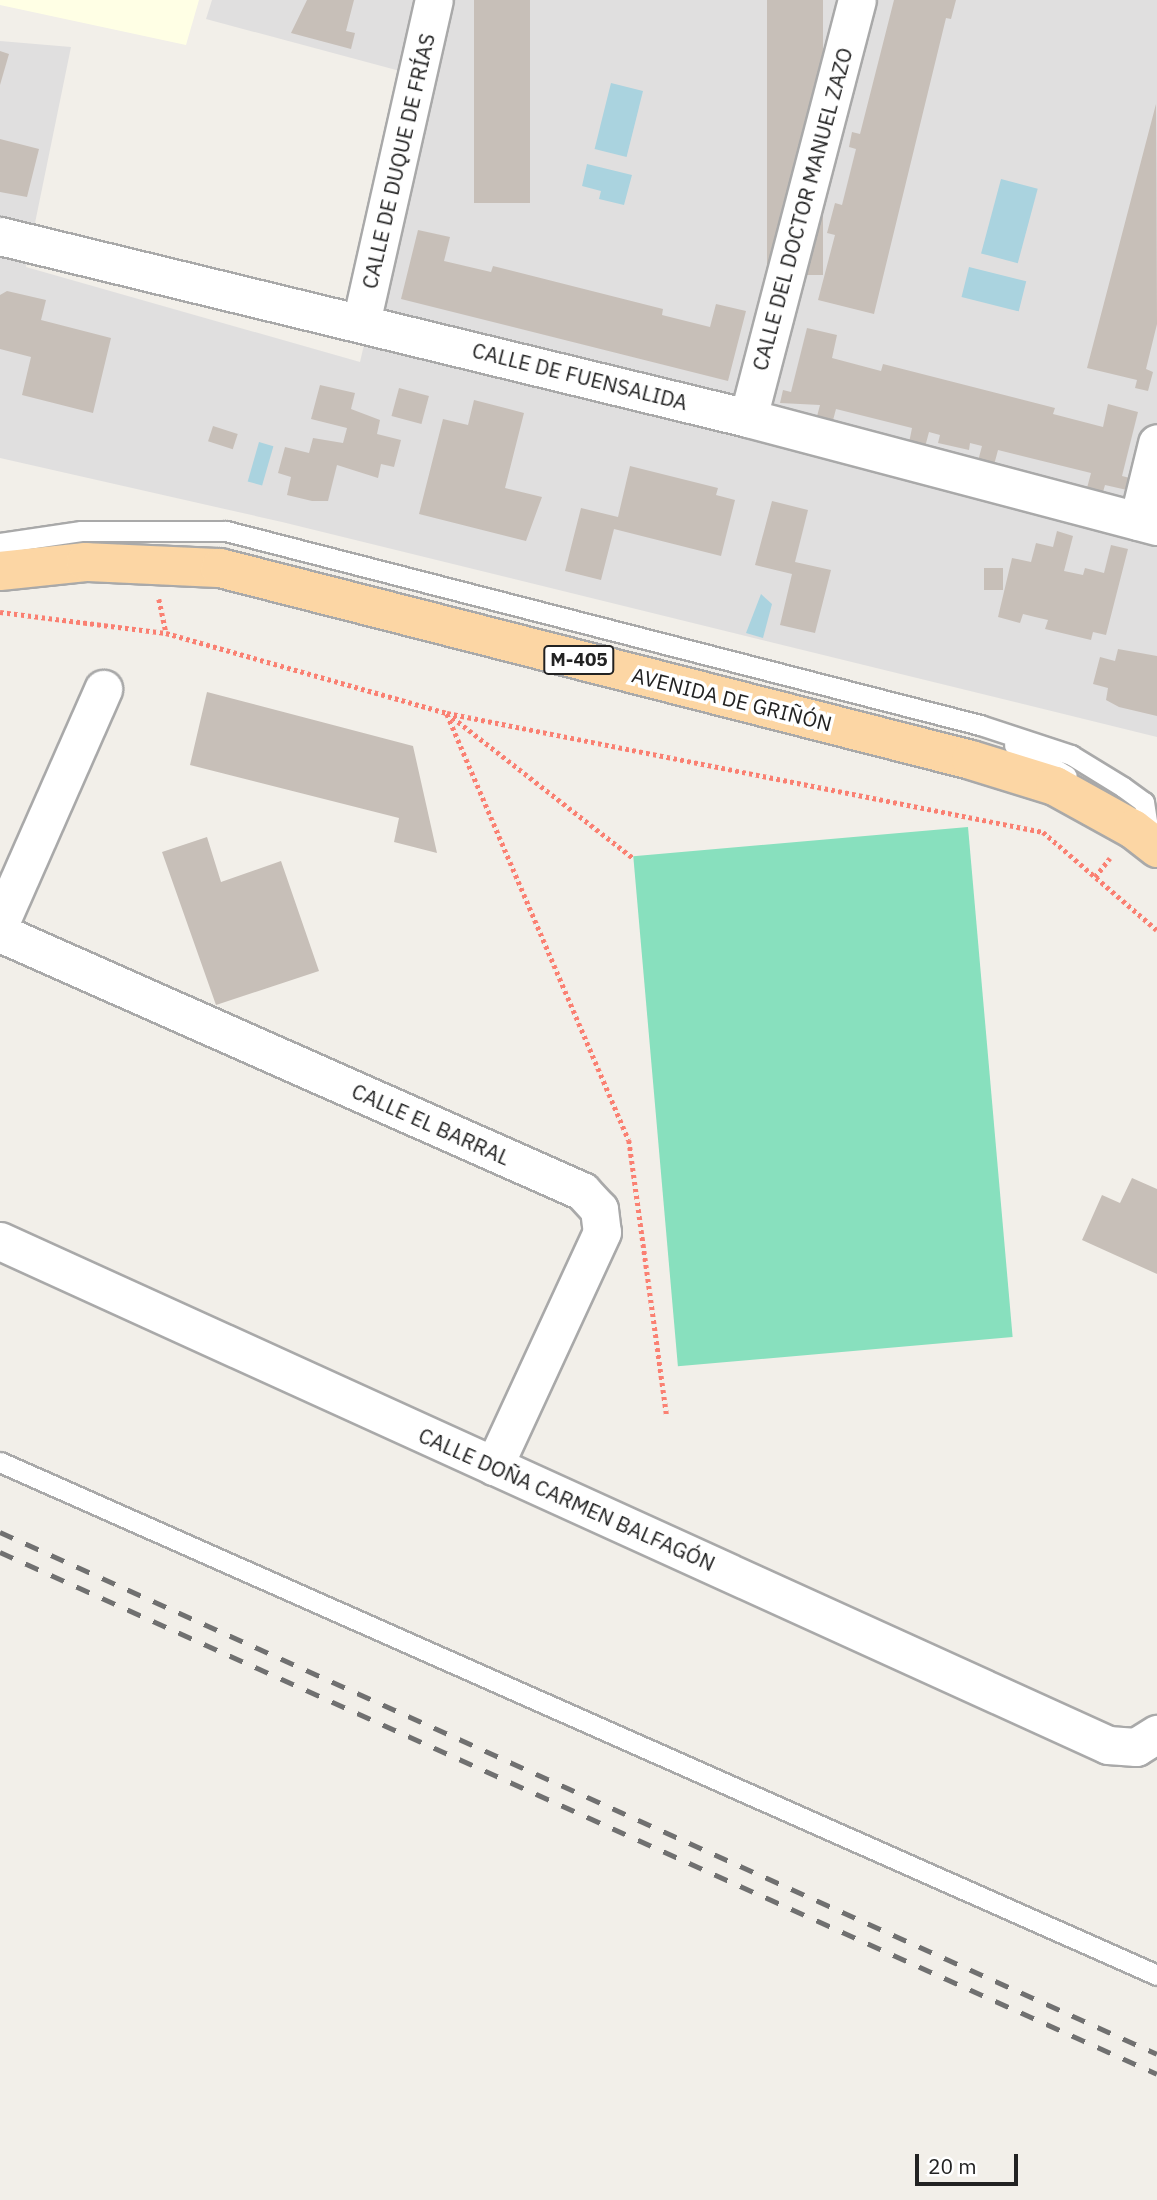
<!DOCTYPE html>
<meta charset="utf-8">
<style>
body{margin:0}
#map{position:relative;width:1157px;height:2200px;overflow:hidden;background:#f2efe9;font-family:"IBM Plex Sans",sans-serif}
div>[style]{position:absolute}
.residential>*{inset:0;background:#e0dfdf}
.education>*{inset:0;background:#ffffe5}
.pitch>*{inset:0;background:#88e0be;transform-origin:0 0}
.water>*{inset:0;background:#aad3df;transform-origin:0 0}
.building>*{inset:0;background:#c7bfb8;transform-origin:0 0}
.path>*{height:4.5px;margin-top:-2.25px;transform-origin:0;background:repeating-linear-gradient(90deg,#fa8072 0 3.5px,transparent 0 7px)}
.roads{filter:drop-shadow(2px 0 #a9a9a9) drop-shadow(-2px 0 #a9a9a9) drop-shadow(0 2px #a9a9a9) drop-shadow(0 -2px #a9a9a9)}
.lane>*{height:19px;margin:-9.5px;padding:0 9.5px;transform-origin:9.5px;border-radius:9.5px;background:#fff}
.street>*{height:37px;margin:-18.5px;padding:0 18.5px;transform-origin:18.5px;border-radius:18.5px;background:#fff}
.primary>*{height:38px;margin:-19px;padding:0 19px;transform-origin:19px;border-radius:19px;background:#fcd6a4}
.rail>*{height:5px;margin-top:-2.5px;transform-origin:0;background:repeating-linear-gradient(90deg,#707070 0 14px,transparent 0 28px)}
span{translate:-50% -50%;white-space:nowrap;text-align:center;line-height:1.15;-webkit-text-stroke:7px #fff;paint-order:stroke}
.shield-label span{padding:2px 5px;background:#fff;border:2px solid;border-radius:5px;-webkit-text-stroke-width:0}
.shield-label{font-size:19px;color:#222;font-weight:700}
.street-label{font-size:21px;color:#222}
.scale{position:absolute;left:915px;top:2154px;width:103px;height:32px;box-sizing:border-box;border:4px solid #222;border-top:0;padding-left:9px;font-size:21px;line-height:24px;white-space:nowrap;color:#222;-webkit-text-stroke:5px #fff;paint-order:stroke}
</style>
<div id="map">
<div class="residential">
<div style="clip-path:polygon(212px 0,1157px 0,1157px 737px,282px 522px,0 458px,0 41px,71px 47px,26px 267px,360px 362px,426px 78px,206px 19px)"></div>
</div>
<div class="education">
<div style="clip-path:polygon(0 0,199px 0,186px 45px,0 5px)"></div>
</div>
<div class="pitch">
<div style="left:968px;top:827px;width:512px;height:336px;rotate:85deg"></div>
</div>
<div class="water">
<div style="left:611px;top:83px;width:33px;height:68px;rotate:14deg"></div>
<div style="clip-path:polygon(587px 164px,632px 175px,624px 205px,599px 199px,601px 191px,582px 186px)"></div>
<div style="left:1001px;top:179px;width:38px;height:77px;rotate:15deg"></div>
<div style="left:969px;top:267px;width:59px;height:31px;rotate:14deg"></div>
<div style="left:259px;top:442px;width:15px;height:41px;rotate:16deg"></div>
<div style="clip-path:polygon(761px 594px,772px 604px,763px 638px,746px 633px)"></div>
</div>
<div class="building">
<div style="clip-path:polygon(307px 0,354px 0,346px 31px,355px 33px,351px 49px,291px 33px)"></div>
<div style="left:474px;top:0;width:56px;height:203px"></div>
<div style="left:767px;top:0;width:56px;height:275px"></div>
<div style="clip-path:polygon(894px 0,956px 0,951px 19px,946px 18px,874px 314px,818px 300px,835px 235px,827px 233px,835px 203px,842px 205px,856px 149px,849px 147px,852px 132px,860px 134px)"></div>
<div style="clip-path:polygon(0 51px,9px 54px,0 85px)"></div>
<div style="clip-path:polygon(1156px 104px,1157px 324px,1146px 369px,1153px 372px,1148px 391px,1135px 388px,1137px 380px,1087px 368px)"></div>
<div style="clip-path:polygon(0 139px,39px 149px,27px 197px,0 192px)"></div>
<div style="clip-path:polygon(418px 230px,450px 237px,444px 261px,491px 272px,493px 266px,663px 309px,662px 315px,710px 327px,716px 304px,746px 311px,728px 381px,401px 299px)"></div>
<div style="clip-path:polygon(7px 291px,46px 300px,41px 320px,111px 338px,93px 413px,22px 395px,31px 357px,0 349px,0 295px)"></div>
<div style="clip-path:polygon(807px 328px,837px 335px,832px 358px,881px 371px,883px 364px,1055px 408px,1053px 414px,1103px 427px,1108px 404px,1138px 412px,1122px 476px,1130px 478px,1127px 490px,1105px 485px,1103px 492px,1087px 488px,1091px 473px,998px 450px,994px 465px,978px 461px,982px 446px,970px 443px,969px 450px,938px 443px,940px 435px,929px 432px,925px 447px,909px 443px,912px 428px,836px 409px,832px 424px,816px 420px,820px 405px,780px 403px,783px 390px,791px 392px)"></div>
<div style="clip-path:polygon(320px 385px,355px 393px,351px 409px,380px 420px,377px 434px,401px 440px,394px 467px,381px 464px,378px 478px,337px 465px,328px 501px,312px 501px,287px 495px,291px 477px,278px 473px,285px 447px,309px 453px,313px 438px,343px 443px,347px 428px,311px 419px)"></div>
<div style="left:399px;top:388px;width:31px;height:29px;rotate:15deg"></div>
<div style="clip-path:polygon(474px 400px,524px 413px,505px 488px,542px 497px,526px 541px,419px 514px,443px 419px,468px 425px)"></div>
<div style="left:213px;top:426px;width:26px;height:16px;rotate:18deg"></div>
<div style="clip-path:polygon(630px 466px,718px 488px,716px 495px,735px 500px,721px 556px,614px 529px,601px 580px,565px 571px,581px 508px,618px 517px)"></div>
<div style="clip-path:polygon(772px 501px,808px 510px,795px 562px,831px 570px,815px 633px,780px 625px,792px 574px,755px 565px)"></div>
<div style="clip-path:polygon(1057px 531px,1073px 536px,1064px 571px,1083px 575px,1085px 568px,1104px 573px,1111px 545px,1128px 549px,1106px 635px,1093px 632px,1091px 640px,1045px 629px,1048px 620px,1035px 617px,1023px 614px,1020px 623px,998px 617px,1012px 558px,1031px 562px,1036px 543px,1053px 547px)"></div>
<div style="left:984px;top:568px;width:19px;height:22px"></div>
<div style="clip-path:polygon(1118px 649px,1157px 656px,1157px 716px,1119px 707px,1106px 700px,1108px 688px,1093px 684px,1100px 657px,1115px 661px)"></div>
<div style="clip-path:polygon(207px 692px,413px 746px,437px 853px,394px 842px,399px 818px,190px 765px)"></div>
<div style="clip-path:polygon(207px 837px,221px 882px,281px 861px,319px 971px,216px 1005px,162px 852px)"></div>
<div style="clip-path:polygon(1132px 1178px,1157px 1189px,1157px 1274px,1082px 1240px,1102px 1195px,1120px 1203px)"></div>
</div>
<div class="path">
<div style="left:159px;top:599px;width:35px;rotate:78deg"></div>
<div style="left:166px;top:633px;width:292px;rotate:15.9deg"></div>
<div style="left:447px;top:713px;width:236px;rotate:37.9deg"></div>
<div style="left:0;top:612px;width:167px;rotate:7.2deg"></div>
<div style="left:447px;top:713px;width:608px;rotate:11.29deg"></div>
<div style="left:1043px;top:832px;width:150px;rotate:40.7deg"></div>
<div style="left:447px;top:714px;width:463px;rotate:66.9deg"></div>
<div style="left:629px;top:1140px;width:279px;rotate:82.2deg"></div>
<div style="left:1095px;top:877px;width:24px;rotate:-52deg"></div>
</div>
<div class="roads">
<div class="lane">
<div style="left:0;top:543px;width:82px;rotate:-8.4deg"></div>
<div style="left:81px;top:531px;width:145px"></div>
<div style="left:226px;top:531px;width:779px;rotate:14.43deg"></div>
<div style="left:980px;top:725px;width:96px;rotate:18.2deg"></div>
<div style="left:1071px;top:755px;width:61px;rotate:31.6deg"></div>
<div style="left:1123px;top:787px;width:26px;rotate:36deg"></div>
<div style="left:1144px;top:802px;width:39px;rotate:81deg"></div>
<div style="left:1014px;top:745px;width:61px;rotate:30.3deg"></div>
<div style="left:0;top:1462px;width:1266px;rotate:23.91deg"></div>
</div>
<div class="street">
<div style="left:0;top:236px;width:770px;rotate:13.68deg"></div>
<div style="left:748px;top:418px;width:423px;rotate:14.8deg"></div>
<div style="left:361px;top:323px;width:331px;rotate:-77.3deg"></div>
<div style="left:748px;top:418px;width:432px;rotate:-75.4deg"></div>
<div style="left:1138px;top:521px;width:80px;rotate:-76.3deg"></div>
<div style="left:0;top:923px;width:256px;rotate:-66.2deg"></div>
<div style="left:0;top:933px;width:637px;rotate:23.91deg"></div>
<div style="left:582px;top:1191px;width:25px;rotate:47deg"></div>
<div style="left:599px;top:1209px;width:23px;rotate:83deg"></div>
<div style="left:602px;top:1232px;width:258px;rotate:114.8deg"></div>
<div style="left:0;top:1241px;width:1217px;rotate:24.46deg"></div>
<div style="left:1108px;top:1745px;width:28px;rotate:4deg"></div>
<div style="left:1136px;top:1747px;width:25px;rotate:-32deg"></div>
</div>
<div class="primary">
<div style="left:0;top:571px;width:86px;rotate:-6deg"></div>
<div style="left:86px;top:562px;width:134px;rotate:2.6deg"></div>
<div style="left:220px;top:568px;width:775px;rotate:14.34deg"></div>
<div style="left:971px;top:760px;width:88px;rotate:17.2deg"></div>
<div style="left:1055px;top:786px;width:89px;rotate:28.9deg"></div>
<div style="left:1133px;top:829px;width:31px;rotate:38deg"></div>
</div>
</div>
<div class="rail">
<div style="left:0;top:1532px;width:1269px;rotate:24.28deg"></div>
<div style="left:0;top:1552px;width:1269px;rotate:24.28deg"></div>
</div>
<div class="shield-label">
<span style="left:579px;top:660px">M-405</span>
</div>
<div class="street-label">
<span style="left:398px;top:161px;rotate:-77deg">CALLE DE DUQUE DE FRÍAS</span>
<span style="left:802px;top:209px;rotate:-75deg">CALLE DEL DOCTOR MANUEL ZAZO</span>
<span style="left:580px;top:376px;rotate:14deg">CALLE DE FUENSALIDA</span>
<span style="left:732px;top:699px;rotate:14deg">AVENIDA DE GRIÑÓN</span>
<span style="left:431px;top:1124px;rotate:24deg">CALLE EL BARRAL</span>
<span style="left:567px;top:1499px;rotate:24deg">CALLE DOÑA CARMEN BALFAGÓN</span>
</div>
<div class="scale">20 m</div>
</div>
